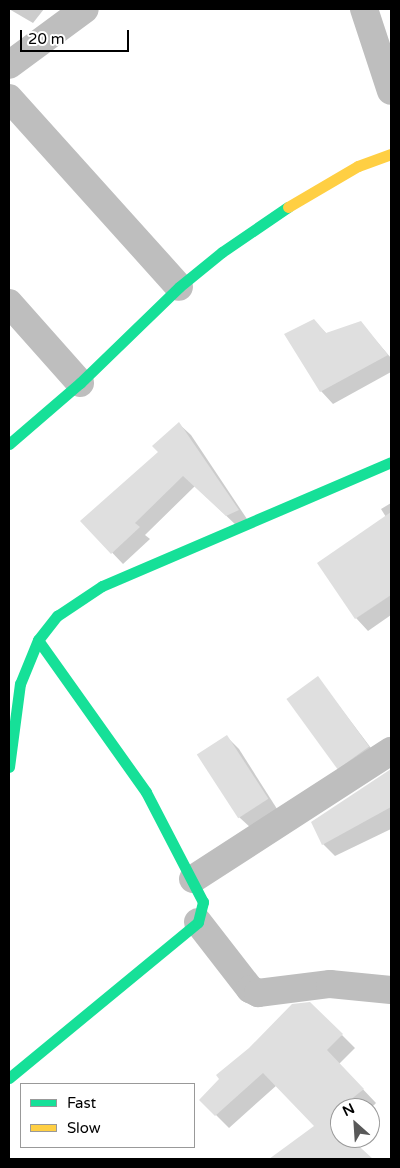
<!DOCTYPE html>
<style>
body{margin:0}
#map{position:relative;width:400px;height:1168px;overflow:hidden;background:#fff;font-family:"Varela Round",sans-serif}
div>[style]{position:absolute}
.shadow>*{inset:0;background:#0003}
.building>*{inset:0;background:#dfdfdf;transform-origin:0 0}
.street>*{height:28px;margin:-14px;padding:0 14px;transform-origin:14px;border-radius:14px;background:#bebebe}
.fast>*{height:11px;margin:-5.5px;padding:0 5.5px;transform-origin:5.5px;border-radius:5.5px;background:#16e098}
.slow>*{height:11px;margin:-5.5px;padding:0 5.5px;transform-origin:5.5px;border-radius:5.5px;background:#ffcf43}
span{translate:-50% -50%;white-space:nowrap;text-align:center;line-height:1.15;-webkit-text-stroke:4px #fff;paint-order:stroke}
.frame{position:absolute;inset:0;border:10px solid #000;pointer-events:none}
.legend{position:absolute;left:20px;top:1083px;width:175px;height:65px;box-sizing:border-box;background:#fff;border:1px solid #999;margin:0;padding:6px 9px;list-style:none;font-size:15px;color:#000}
.legend li{display:flex;align-items:center;gap:10px;height:25px}
.legend b{width:25px;border:1px solid #999}
.north{position:absolute;left:330px;top:1098px;width:50px;height:50px;box-sizing:border-box;background:#fff;border:1px solid #999;border-radius:50%;rotate:334deg;font-size:14px;font-weight:700;line-height:20px;text-align:center;color:#000}
.north::after{content:'';display:block;margin:auto;width:18px;height:22px;background:#595959;clip-path:polygon(50% 0,100% 100%,50% 72%,0 100%)}
.scale{position:absolute;left:20px;top:30px;width:109px;height:22px;box-sizing:border-box;border:2px solid #000;border-top:0;padding-left:6px;font-size:15px;line-height:18px;white-space:nowrap;color:#000;-webkit-text-stroke:4px #fff;paint-order:stroke}
</style>
<div id="map">
<div class="shadow">
<div style="clip-path:polygon(9px 9px,44px 9px,33px 23px)"></div>
<div style="clip-path:polygon(314px 321px,327px 334px,361px 323px,391px 358px,391px 372px,333px 404px,321px 391px)"></div>
<div style="clip-path:polygon(179px 424px,191px 435px,249px 522px,238px 527px,195px 486px,145px 535px,150px 539px,123px 564px,82px 521px,160px 452px)"></div>
<div style="clip-path:polygon(391px 503px,391px 615px,368px 631px,356px 618px,318px 563px,386px 517px,381px 509px)"></div>
<div style="clip-path:polygon(318px 678px,380px 760px,350px 779px,337px 767px)"></div>
<div style="clip-path:polygon(227px 737px,239px 749px,279px 812px,252px 829px,239px 817px)"></div>
<div style="clip-path:polygon(391px 771px,391px 829px,335px 856px,323px 844px,312px 822px)"></div>
<div style="clip-path:polygon(342px 1035px,355px 1048px,339px 1064px,376px 1103px,370px 1109px,340px 1108px,340px 1138px,348px 1138px,371px 1159px,271px 1159px,316px 1126px,277px 1085px,229px 1128px,201px 1100px)"></div>
</div>
<div class="building">
<div style="clip-path:polygon(314px 319px,326px 333px,361px 321px,388px 355px,320px 392px,284px 334px)"></div>
<div style="clip-path:polygon(179px 422px,239px 510px,226px 516px,183px 476px,135px 523px,140px 527px,111px 554px,80px 521px,158px 452px,152px 446px)"></div>
<div style="clip-path:polygon(391px 512px,391px 595px,355px 619px,317px 563px)"></div>
<div style="left:318px;top:676px;width:87px;height:39px;rotate:54deg"></div>
<div style="left:227px;top:735px;width:76px;height:36px;rotate:57deg"></div>
<div style="clip-path:polygon(391px 769px,391px 807px,322px 845px,311px 822px)"></div>
<div style="clip-path:polygon(310px 1002px,343px 1034px,327px 1050px,364px 1089px,340px 1108px,331px 1120px,340px 1129px,340px 1138px,350px 1138px,373px 1159px,269px 1159px,314px 1126px,263px 1073px,215px 1116px,199px 1100px,219px 1079px,216px 1075px,249px 1048px,292px 1004px)"></div>
</div>
<div class="street">
<div style="left:364px;top:9px;width:86px;rotate:71.8deg"></div>
<div style="left:9px;top:65px;width:94px;rotate:-36.4deg"></div>
<div style="left:9px;top:98px;width:254px;rotate:48deg"></div>
<div style="left:9px;top:303px;width:107px;rotate:48.4deg"></div>
<div style="left:193px;top:879px;width:236px;rotate:-32.9deg"></div>
<div style="left:198px;top:922px;width:85px;rotate:52.2deg"></div>
<div style="left:250px;top:989px;width:9px;rotate:27deg"></div>
<div style="left:258px;top:993px;width:73px;rotate:-7.1deg"></div>
<div style="left:330px;top:984px;width:61px;rotate:5.6deg"></div>
</div>
<div class="fast">
<div style="left:9px;top:444px;width:94px;rotate:-40.7deg"></div>
<div style="left:80px;top:383px;width:138px;rotate:-44.1deg"></div>
<div style="left:179px;top:287px;width:55px;rotate:-39.1deg"></div>
<div style="left:222px;top:252px;width:80px;rotate:-34.3deg"></div>
<div style="left:9px;top:767px;width:84px;rotate:-82.5deg"></div>
<div style="left:20px;top:684px;width:48px;rotate:-67.8deg"></div>
<div style="left:38px;top:640px;width:31px;rotate:-52deg"></div>
<div style="left:57px;top:616px;width:54px;rotate:-33.7deg"></div>
<div style="left:102px;top:586px;width:314px;rotate:-23.2deg"></div>
<div style="left:9px;top:1078px;width:245px;rotate:-39.5deg"></div>
<div style="left:198px;top:922px;width:21px;rotate:-76deg"></div>
<div style="left:203px;top:902px;width:124px;rotate:-117.4deg"></div>
<div style="left:146px;top:792px;width:186px;rotate:-125.4deg"></div>
</div>
<div class="slow">
<div style="left:288px;top:207px;width:81px;rotate:-30.4deg"></div>
<div style="left:358px;top:166px;width:35px;rotate:-20deg"></div>
</div>
<div class="frame"></div>
<ul class="legend">
<li><b style="height:6px;background:#16e098"></b>Fast</li>
<li><b style="height:6px;background:#ffcf43"></b>Slow</li>
</ul>
<div class="north">N</div>
<div class="scale">20 m</div>
</div>
